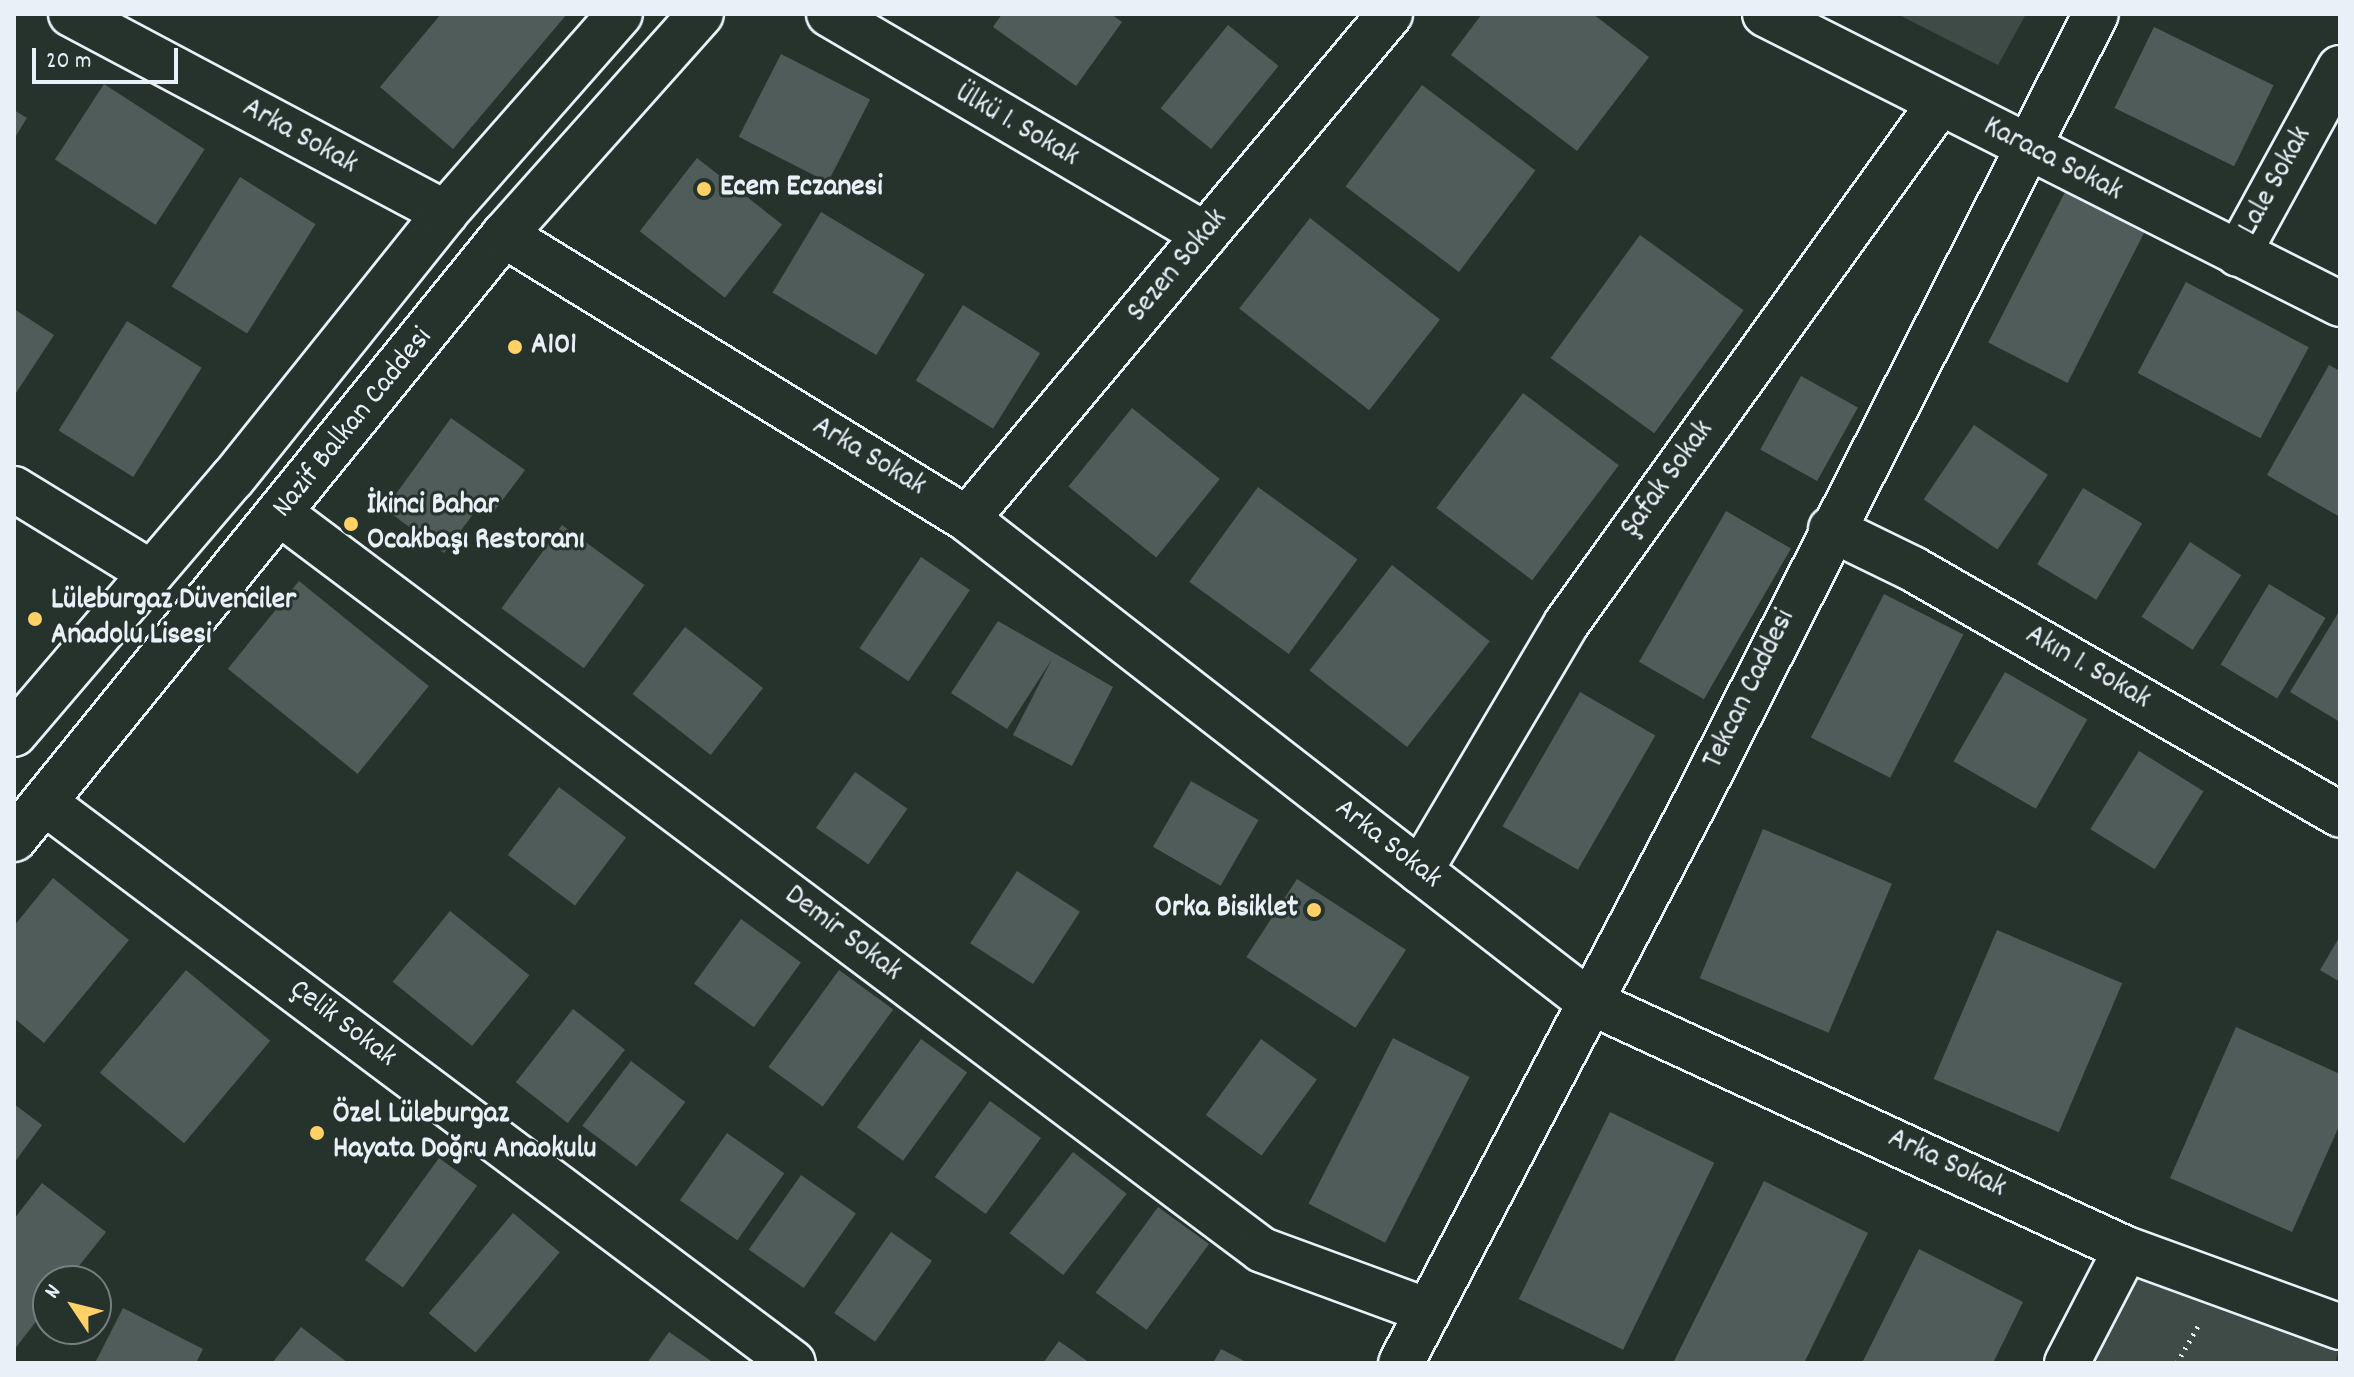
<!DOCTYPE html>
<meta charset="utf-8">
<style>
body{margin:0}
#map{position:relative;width:2354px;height:1377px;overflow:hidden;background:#26332d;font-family:Dekko,sans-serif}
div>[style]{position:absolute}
.green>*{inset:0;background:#3e4b47}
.building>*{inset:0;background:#505c59;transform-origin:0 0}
.path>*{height:5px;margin-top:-2.5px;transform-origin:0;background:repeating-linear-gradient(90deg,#e8f1f8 0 2px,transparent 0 8px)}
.roads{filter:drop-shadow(2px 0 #e8f1f8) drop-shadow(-2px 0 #e8f1f8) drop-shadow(0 2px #e8f1f8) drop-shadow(0 -2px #e8f1f8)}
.street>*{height:44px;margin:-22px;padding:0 22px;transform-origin:22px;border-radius:22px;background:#26332d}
.secondary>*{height:44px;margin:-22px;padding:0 22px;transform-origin:22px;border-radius:22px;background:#26332d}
.dots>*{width:22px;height:22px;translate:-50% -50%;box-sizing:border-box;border:4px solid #26332d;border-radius:50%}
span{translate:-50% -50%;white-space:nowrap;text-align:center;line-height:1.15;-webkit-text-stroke:6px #26332d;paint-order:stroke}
.street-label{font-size:30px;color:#e8f1f8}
.poi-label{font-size:30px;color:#e8f1f8;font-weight:700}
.left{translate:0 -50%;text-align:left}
.right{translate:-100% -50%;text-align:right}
.frame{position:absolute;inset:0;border:16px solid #e8f1f8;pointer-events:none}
.north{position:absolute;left:32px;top:1265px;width:80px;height:80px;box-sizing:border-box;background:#26332d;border:2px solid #747f7e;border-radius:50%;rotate:305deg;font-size:22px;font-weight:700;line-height:32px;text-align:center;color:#e8f1f8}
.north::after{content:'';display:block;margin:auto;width:28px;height:36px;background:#ffd166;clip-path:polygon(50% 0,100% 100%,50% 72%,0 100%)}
.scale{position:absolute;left:32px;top:48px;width:146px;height:36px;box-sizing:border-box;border:4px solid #e8f1f8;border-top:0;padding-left:10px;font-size:24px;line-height:28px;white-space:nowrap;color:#e8f1f8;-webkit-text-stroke:6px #26332d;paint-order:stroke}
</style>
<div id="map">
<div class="green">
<div style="clip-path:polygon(1897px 14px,2026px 14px,1998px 65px)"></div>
<div style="clip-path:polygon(2130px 1268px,2340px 1344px,2335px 1363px,2081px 1363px)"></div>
</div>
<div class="building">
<div style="clip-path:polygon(441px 14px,567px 14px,453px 149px,380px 87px)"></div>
<div style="clip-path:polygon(1002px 14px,1111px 14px,1122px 22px,1076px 86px,993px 27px)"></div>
<div style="clip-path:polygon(1482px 14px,1593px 14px,1649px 57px,1577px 151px,1451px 55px)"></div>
<div style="left:1228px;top:25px;width:65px;height:107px;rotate:39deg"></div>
<div style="left:2154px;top:27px;width:133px;height:90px;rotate:26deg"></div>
<div style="left:781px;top:54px;width:100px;height:93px;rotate:27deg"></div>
<div style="left:104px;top:84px;width:120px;height:90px;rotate:33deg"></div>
<div style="left:1422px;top:85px;width:142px;height:127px;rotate:37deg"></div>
<div style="clip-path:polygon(14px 110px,27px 118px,14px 139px)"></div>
<div style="left:697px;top:158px;width:108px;height:93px;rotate:38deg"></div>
<div style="left:240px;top:177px;width:89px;height:129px;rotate:32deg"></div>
<div style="left:2065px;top:192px;width:89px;height:169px;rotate:27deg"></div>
<div style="left:821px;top:212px;width:121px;height:94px;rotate:31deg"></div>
<div style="left:1310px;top:218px;width:165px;height:115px;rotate:38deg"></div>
<div style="left:1640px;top:235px;width:128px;height:152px;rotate:36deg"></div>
<div style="left:2186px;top:282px;width:139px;height:103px;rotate:28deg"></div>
<div style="left:963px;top:305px;width:91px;height:89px;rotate:32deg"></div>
<div style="clip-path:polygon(14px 309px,54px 335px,14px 396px)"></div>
<div style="left:127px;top:321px;width:88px;height:129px;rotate:32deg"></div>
<div style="clip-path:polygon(2329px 365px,2340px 371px,2340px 517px,2267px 475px)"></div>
<div style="left:1801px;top:376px;width:65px;height:84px;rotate:29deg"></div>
<div style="left:1523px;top:393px;width:120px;height:144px;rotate:37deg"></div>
<div style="left:1132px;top:408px;width:113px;height:101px;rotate:39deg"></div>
<div style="clip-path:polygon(451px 418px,525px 470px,492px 514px,480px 505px,444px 553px,385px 509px)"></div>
<div style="left:1974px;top:425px;width:89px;height:90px;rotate:34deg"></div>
<div style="left:1258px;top:487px;width:123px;height:117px;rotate:36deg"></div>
<div style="left:2083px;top:488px;width:69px;height:89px;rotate:31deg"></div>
<div style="left:1726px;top:511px;width:75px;height:174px;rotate:30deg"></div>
<div style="left:562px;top:525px;width:102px;height:103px;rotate:36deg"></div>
<div style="left:2190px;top:542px;width:61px;height:89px;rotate:33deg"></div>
<div style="left:921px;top:557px;width:59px;height:110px;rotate:34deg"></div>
<div style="left:1392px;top:565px;width:124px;height:134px;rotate:38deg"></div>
<div style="left:299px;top:581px;width:167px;height:113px;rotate:39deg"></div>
<div style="left:2269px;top:584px;width:66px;height:94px;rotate:31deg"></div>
<div style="left:1884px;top:594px;width:89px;height:161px;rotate:27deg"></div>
<div style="clip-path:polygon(2340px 610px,2340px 722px,2290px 692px)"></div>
<div style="clip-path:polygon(998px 621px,1113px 687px,1072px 766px,1013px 735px,1052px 659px,1007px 729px,951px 693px)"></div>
<div style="left:685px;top:627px;width:99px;height:85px;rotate:38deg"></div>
<div style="left:2005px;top:672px;width:95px;height:103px;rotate:30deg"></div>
<div style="left:1580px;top:692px;width:87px;height:155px;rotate:30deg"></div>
<div style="left:2139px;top:751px;width:76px;height:92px;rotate:32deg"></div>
<div style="left:855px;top:772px;width:64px;height:68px;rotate:35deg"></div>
<div style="left:1191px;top:781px;width:78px;height:76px;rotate:30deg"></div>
<div style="left:559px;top:787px;width:84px;height:85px;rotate:37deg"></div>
<div style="left:1763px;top:829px;width:140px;height:162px;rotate:23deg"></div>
<div style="left:1017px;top:871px;width:75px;height:86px;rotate:33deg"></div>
<div style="clip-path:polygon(53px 878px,129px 940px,44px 1043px,14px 1018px,14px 926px)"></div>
<div style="left:1297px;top:879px;width:130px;height:93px;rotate:33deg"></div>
<div style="left:450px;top:911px;width:102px;height:91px;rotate:39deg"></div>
<div style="left:741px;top:919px;width:74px;height:80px;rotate:36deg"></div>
<div style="left:1997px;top:930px;width:136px;height:162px;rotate:23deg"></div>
<div style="clip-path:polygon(2340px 936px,2340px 982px,2320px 970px)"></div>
<div style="left:186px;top:970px;width:110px;height:134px;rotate:40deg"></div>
<div style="left:839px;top:970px;width:67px;height:120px;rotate:36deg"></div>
<div style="left:573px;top:1009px;width:66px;height:93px;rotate:38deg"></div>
<div style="clip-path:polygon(2236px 1027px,2340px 1074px,2340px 1124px,2292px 1232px,2170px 1178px)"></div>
<div style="left:1393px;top:1038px;width:86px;height:186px;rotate:27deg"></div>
<div style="left:921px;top:1039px;width:57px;height:109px;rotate:36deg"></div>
<div style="left:1261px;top:1039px;width:69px;height:94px;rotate:36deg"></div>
<div style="left:631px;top:1061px;width:68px;height:81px;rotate:37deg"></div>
<div style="left:990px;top:1101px;width:63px;height:94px;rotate:36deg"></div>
<div style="clip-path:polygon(14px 1104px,42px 1125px,14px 1163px)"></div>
<div style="left:1610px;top:1112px;width:116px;height:208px;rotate:26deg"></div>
<div style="left:727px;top:1133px;width:70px;height:82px;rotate:35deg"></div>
<div style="left:1073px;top:1152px;width:68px;height:103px;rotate:38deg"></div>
<div style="left:439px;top:1158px;width:47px;height:126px;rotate:36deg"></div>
<div style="left:801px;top:1175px;width:67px;height:91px;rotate:35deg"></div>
<div style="clip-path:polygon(1764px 1181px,1868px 1233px,1804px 1363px,1673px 1363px)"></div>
<div style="clip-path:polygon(42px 1183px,106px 1232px,67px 1281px,48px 1281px,48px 1306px,14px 1350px,14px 1219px)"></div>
<div style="left:1158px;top:1207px;width:63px;height:106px;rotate:36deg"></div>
<div style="left:513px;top:1213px;width:61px;height:131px;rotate:40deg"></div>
<div style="left:891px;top:1232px;width:50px;height:99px;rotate:35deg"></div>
<div style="clip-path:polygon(1919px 1249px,2023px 1302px,1993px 1363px,1862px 1363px)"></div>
<div style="clip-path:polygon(123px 1308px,203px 1349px,196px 1363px,95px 1363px)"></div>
<div style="clip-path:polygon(301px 1327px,348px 1363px,272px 1363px)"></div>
<div style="clip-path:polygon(669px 1332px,714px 1363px,647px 1363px)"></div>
<div style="clip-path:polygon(1059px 1341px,1090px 1363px,1043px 1363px)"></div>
<div style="clip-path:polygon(1221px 1349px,1248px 1363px,1213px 1363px)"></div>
</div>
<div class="path">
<div style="left:2177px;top:1363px;width:43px;rotate:-60.4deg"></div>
</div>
<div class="roads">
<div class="street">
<div style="left:71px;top:14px;width:424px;rotate:28deg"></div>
<div style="left:829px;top:14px;width:436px;rotate:30.4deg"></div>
<div style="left:1765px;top:14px;width:644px;rotate:26.76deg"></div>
<div style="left:504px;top:235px;width:543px;rotate:31.52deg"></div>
<div style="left:967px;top:519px;width:786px;rotate:37.82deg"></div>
<div style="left:1588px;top:1001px;width:592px;rotate:24.75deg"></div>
<div style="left:2126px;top:1249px;width:228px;rotate:20deg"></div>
<div style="left:2238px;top:254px;width:212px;rotate:-61.3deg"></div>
<div style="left:14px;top:489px;width:161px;rotate:31.5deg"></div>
<div style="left:281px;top:514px;width:1226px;rotate:36.88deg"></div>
<div style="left:1262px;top:1250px;width:177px;rotate:20.2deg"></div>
<div style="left:967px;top:519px;width:659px;rotate:-50.05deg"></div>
<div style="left:1831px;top:529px;width:91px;rotate:26deg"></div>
<div style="left:1913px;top:569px;width:493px;rotate:29.9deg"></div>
<div style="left:45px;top:803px;width:934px;rotate:36.82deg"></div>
<div style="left:1420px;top:871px;width:287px;rotate:-59.4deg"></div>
<div style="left:1566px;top:624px;width:641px;rotate:-54.33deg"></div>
<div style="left:2067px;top:1363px;width:128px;rotate:-62.6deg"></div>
</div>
<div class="secondary">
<div style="left:14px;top:734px;width:337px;rotate:-49.5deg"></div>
<div style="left:233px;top:478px;width:339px;rotate:-51.3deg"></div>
<div style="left:445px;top:213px;width:265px;rotate:-48.7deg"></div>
<div style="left:14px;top:839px;width:778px;rotate:-50.95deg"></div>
<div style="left:504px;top:235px;width:296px;rotate:-48.3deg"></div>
<div style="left:1401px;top:1363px;width:639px;rotate:-62.31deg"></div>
<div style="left:1698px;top:797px;width:878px;rotate:-63.06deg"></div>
</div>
</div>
<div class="dots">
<div style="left:704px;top:189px;background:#ffd166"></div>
<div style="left:515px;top:347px;background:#ffd166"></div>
<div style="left:351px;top:524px;background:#ffd166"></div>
<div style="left:35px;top:619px;background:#ffd166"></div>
<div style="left:1314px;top:910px;background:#ffd166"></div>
<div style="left:317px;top:1133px;background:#ffd166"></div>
</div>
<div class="street-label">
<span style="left:1016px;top:127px;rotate:30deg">Ülkü 1. Sokak</span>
<span style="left:299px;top:138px;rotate:29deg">Arka Sokak</span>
<span style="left:2052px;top:161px;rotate:27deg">Karaca Sokak</span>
<span style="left:2277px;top:182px;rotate:-61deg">Lale Sokak</span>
<span style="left:1179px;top:267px;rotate:-50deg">Sezen Sokak</span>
<span style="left:354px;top:424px;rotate:-51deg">Nazif Balkan Caddesi</span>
<span style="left:868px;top:458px;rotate:31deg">Arka Sokak</span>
<span style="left:1669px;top:480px;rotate:-54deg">Şafak Sokak</span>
<span style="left:2087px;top:669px;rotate:30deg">Akın 1. Sokak</span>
<span style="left:1751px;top:690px;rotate:-64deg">Tekcan Caddesi</span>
<span style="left:1387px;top:845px;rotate:38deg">Arka Sokak</span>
<span style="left:842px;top:935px;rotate:37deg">Demir Sokak</span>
<span style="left:342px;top:1025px;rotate:37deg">Çelik Sokak</span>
<span style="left:1946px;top:1165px;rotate:25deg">Arka Sokak</span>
</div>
<div class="poi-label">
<span class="left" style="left:720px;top:189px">Ecem Eczanesi</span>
<span class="left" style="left:531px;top:347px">A101</span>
<span class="left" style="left:367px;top:524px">İkinci Bahar<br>Ocakbaşı Restoranı</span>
<span class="left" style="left:51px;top:619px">Lüleburgaz Düvenciler<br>Anadolu Lisesi</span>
<span class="right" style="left:1298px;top:910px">Orka Bisiklet</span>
<span class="left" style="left:333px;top:1133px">Özel Lüleburgaz<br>Hayata Doğru Anaokulu</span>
</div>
<div class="frame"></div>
<div class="north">N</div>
<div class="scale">20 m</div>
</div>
